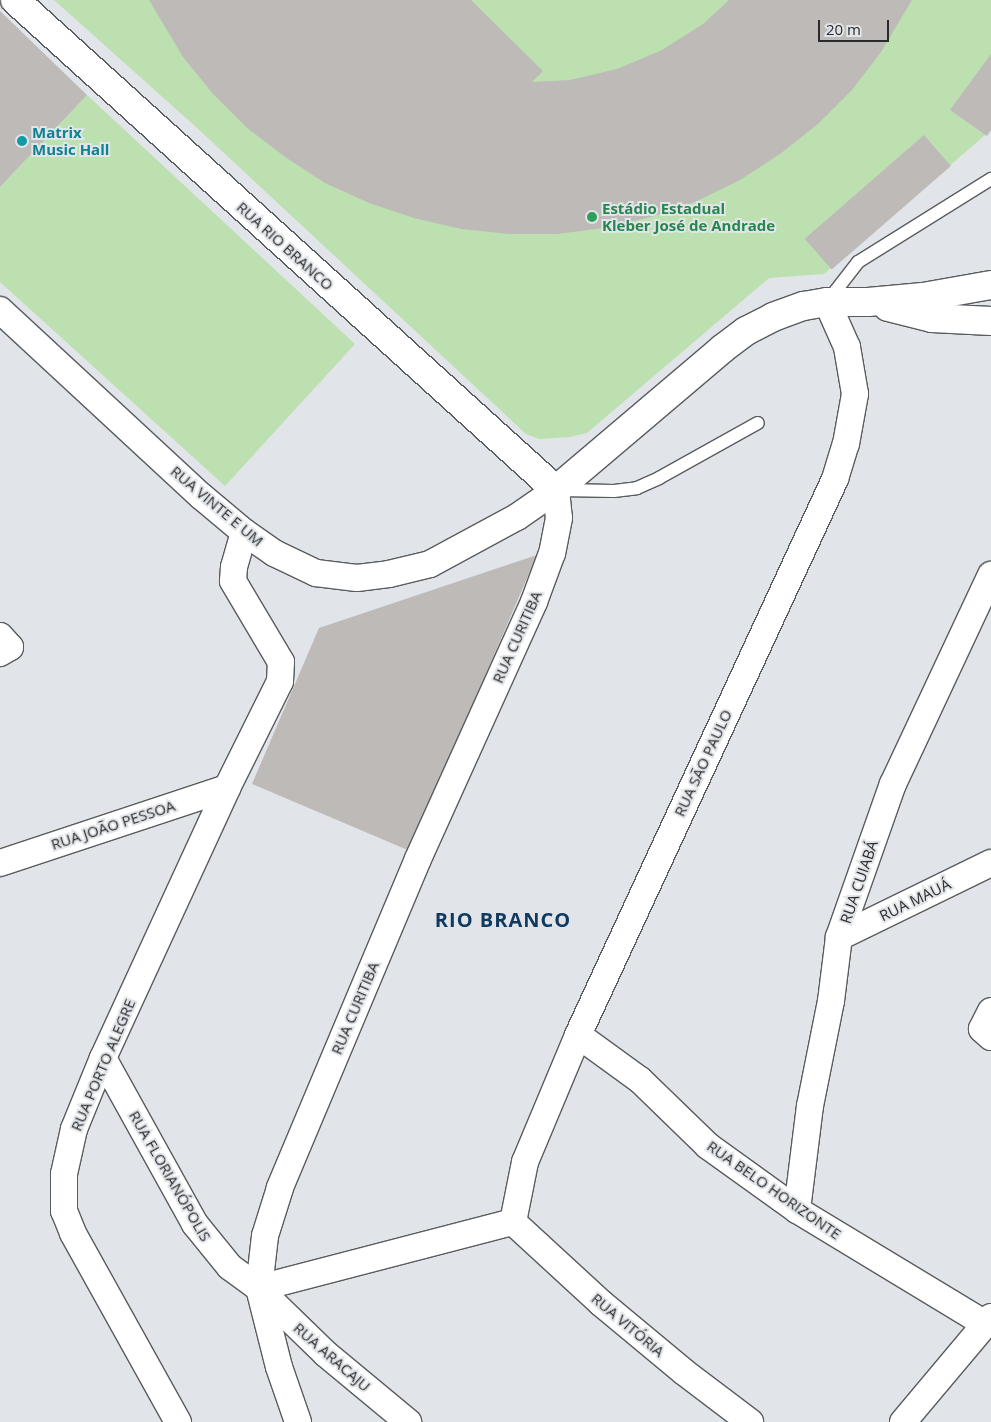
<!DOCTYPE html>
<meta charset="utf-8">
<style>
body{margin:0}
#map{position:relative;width:991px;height:1422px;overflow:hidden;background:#e1e4e8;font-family:"Open Sans",sans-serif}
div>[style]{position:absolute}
.green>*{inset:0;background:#bde0b0}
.building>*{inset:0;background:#bebab8;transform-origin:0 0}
.roads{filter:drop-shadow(1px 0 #595c5f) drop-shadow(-1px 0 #595c5f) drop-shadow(0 1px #595c5f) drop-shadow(0 -1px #595c5f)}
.service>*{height:12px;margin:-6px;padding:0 6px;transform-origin:6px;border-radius:6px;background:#fff}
.minor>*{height:26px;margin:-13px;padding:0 13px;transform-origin:13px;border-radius:13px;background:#fff}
.tertiary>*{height:28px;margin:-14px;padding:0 14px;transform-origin:14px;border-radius:14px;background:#fff}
.dots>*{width:14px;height:14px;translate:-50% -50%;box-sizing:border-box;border:2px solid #e1e4e8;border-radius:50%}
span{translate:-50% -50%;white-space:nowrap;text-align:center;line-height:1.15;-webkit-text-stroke:4px #e1e4e8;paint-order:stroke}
.culture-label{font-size:15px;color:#0d838f;font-weight:700}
.left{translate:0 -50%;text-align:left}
.leisure-label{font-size:15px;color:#27864d;font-weight:700}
.street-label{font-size:15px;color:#2a2b2c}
.district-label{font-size:20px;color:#0f395f;font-weight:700;letter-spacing:1px}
.scale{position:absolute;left:818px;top:20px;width:71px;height:22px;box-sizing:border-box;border:2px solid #2a2b2c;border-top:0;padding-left:6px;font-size:15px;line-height:18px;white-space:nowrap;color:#2a2b2c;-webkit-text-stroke:4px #e1e4e8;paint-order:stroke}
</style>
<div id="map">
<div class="green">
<div style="clip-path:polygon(54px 0,991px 0,991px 130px,824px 274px,769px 278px,587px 433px,570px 437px,539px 439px,526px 434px,196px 127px)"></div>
<div style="clip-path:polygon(87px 95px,355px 344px,225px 486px,0 282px,0 187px)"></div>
</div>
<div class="building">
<div style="clip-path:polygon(149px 0,471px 0,543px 71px,532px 82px,570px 80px,617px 69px,662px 50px,703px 24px,729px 0,912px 0,881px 52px,852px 90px,818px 124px,780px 154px,740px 180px,697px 201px,651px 217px,604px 228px,557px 234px,509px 234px,461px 229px,414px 218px,369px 203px,325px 183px,285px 157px,247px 128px,213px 94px,183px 57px)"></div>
<div style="clip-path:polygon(0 11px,87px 95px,0 187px)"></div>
<div style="clip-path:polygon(991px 54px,991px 130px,987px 136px,950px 110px)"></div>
<div style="left:924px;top:135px;width:41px;height:158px;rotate:49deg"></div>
<div style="clip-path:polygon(537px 555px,410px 851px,252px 784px,319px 628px)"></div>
</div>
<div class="roads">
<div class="service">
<div style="left:827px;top:302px;width:51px;rotate:-52.2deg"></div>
<div style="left:858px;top:262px;width:157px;rotate:-32deg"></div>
<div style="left:561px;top:490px;width:53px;rotate:1.1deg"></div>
<div style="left:614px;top:491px;width:23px;rotate:-7deg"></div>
<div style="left:637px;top:488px;width:24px;rotate:-24deg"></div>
<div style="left:659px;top:478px;width:113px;rotate:-29.1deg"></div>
</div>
<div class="minor">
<div style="left:0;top:310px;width:274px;rotate:42.8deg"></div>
<div style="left:201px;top:496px;width:56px;rotate:39.9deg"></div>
<div style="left:244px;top:532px;width:37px;rotate:35deg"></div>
<div style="left:274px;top:553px;width:47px;rotate:25.5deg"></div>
<div style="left:316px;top:573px;width:41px;rotate:7deg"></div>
<div style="left:357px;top:578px;width:32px;rotate:-7deg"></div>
<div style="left:389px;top:574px;width:42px;rotate:-13.7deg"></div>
<div style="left:430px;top:564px;width:99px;rotate:-28.4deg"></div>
<div style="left:517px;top:517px;width:47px;rotate:-34.7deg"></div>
<div style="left:556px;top:490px;width:28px;rotate:84deg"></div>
<div style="left:559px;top:518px;width:36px;rotate:101deg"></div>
<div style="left:552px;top:553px;width:52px;rotate:110.2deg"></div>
<div style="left:534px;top:602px;width:282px;rotate:114.3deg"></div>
<div style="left:418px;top:859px;width:357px;rotate:112.8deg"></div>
<div style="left:280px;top:1188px;width:50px;rotate:107.4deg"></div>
<div style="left:265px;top:1236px;width:52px;rotate:96.6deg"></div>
<div style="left:0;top:636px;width:15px;rotate:48deg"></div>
<div style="left:10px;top:647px;width:12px;rotate:149deg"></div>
<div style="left:0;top:863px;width:239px;rotate:-18.3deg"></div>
<div style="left:839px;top:937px;width:169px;rotate:-26deg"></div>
<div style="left:991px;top:1011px;width:20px;rotate:117deg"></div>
<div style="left:982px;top:1029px;width:12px;rotate:42deg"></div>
<div style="left:578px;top:1035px;width:77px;rotate:36deg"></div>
<div style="left:640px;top:1080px;width:95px;rotate:44.1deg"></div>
<div style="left:708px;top:1146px;width:110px;rotate:35.7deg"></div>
<div style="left:797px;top:1210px;width:220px;rotate:31.2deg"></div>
<div style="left:103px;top:1058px;width:190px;rotate:61deg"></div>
<div style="left:195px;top:1224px;width:55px;rotate:50.9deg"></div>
<div style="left:230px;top:1267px;width:36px;rotate:36deg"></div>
<div style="left:259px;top:1288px;width:81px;rotate:75.8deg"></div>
<div style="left:279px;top:1367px;width:58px;rotate:70.9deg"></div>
<div style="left:797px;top:1210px;width:105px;rotate:-82.9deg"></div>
<div style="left:810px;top:1106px;width:107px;rotate:-78.7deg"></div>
<div style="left:831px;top:1001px;width:64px;rotate:-82.9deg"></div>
<div style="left:839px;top:937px;width:162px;rotate:-70.6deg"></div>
<div style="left:893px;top:784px;width:231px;rotate:-64.9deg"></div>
<div style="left:513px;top:1222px;width:61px;rotate:-78.7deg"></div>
<div style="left:525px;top:1162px;width:138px;rotate:-67.3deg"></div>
<div style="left:578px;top:1035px;width:613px;rotate:-65.19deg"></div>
<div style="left:835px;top:479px;width:37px;rotate:-73deg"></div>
<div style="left:846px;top:444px;width:51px;rotate:-79.8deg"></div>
<div style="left:855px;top:394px;width:48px;rotate:-99.7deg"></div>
<div style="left:847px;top:347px;width:49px;rotate:-114deg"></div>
<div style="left:513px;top:1222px;width:120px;rotate:42.6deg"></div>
<div style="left:601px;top:1303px;width:108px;rotate:39.7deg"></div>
<div style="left:684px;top:1372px;width:83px;rotate:37.1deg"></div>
<div style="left:259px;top:1288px;width:262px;rotate:-14.6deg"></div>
<div style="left:259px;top:1289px;width:93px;rotate:44.1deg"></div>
<div style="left:326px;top:1354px;width:107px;rotate:39.7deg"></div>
<div style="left:178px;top:1422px;width:216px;rotate:-119.1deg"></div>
<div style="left:73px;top:1233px;width:24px;rotate:-112deg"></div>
<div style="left:64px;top:1211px;width:37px;rotate:-90deg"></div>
<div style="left:64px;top:1174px;width:46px;rotate:-77.5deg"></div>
<div style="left:74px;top:1129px;width:77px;rotate:-67.8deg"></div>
<div style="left:103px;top:1058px;width:297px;rotate:-65.3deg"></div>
<div style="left:227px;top:788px;width:119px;rotate:-63.6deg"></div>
<div style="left:280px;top:681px;width:19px;rotate:-87deg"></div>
<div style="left:281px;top:662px;width:94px;rotate:-120.7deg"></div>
<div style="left:233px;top:581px;width:14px;rotate:-86deg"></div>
<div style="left:234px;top:567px;width:36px;rotate:-74deg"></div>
<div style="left:903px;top:1422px;width:137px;rotate:-50deg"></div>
</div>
<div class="tertiary">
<div style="left:15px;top:0;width:730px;rotate:42.17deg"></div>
<div style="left:556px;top:490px;width:218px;rotate:-40.3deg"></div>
<div style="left:722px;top:349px;width:30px;rotate:-37deg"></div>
<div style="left:746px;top:331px;width:30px;rotate:-27deg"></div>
<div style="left:773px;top:317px;width:33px;rotate:-20deg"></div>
<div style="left:804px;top:306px;width:23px;rotate:-10deg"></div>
<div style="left:827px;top:302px;width:41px"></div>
<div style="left:868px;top:302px;width:55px;rotate:-5.2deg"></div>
<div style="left:923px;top:297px;width:69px;rotate:-10deg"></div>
<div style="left:888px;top:307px;width:45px;rotate:14deg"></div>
<div style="left:932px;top:318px;width:59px;rotate:2.9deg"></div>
</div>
</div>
<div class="dots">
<div style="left:22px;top:141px;background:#0f9aa8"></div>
<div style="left:592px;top:217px;background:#2e9e5b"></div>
</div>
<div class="culture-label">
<span class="left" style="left:32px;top:141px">Matrix<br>Music Hall</span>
</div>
<div class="leisure-label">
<span class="left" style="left:602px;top:217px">Estádio Estadual<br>Kleber José de Andrade</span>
</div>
<div class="street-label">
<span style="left:285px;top:246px;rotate:42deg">RUA RIO BRANCO</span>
<span style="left:217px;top:506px;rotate:40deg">RUA VINTE E UM</span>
<span style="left:517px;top:637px;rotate:-66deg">RUA CURITIBA</span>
<span style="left:703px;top:763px;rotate:-65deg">RUA SÃO PAULO</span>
<span style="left:113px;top:825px;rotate:-18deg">RUA JOÃO PESSOA</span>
<span style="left:859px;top:882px;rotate:-71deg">RUA CUIABÁ</span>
<span style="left:915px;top:900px;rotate:-26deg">RUA MAUÁ</span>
<span style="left:355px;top:1008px;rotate:-67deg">RUA CURITIBA</span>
<span style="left:103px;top:1065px;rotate:-67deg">RUA PORTO ALEGRE</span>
<span style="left:170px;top:1176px;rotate:60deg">RUA FLORIANÓPOLIS</span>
<span style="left:774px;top:1190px;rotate:35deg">RUA BELO HORIZONTE</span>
<span style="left:628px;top:1325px;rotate:40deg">RUA VITÓRIA</span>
<span style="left:332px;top:1357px;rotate:41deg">RUA ARACAJU</span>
</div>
<div class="district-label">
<span style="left:503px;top:919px">RIO BRANCO</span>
</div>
<div class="scale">20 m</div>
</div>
